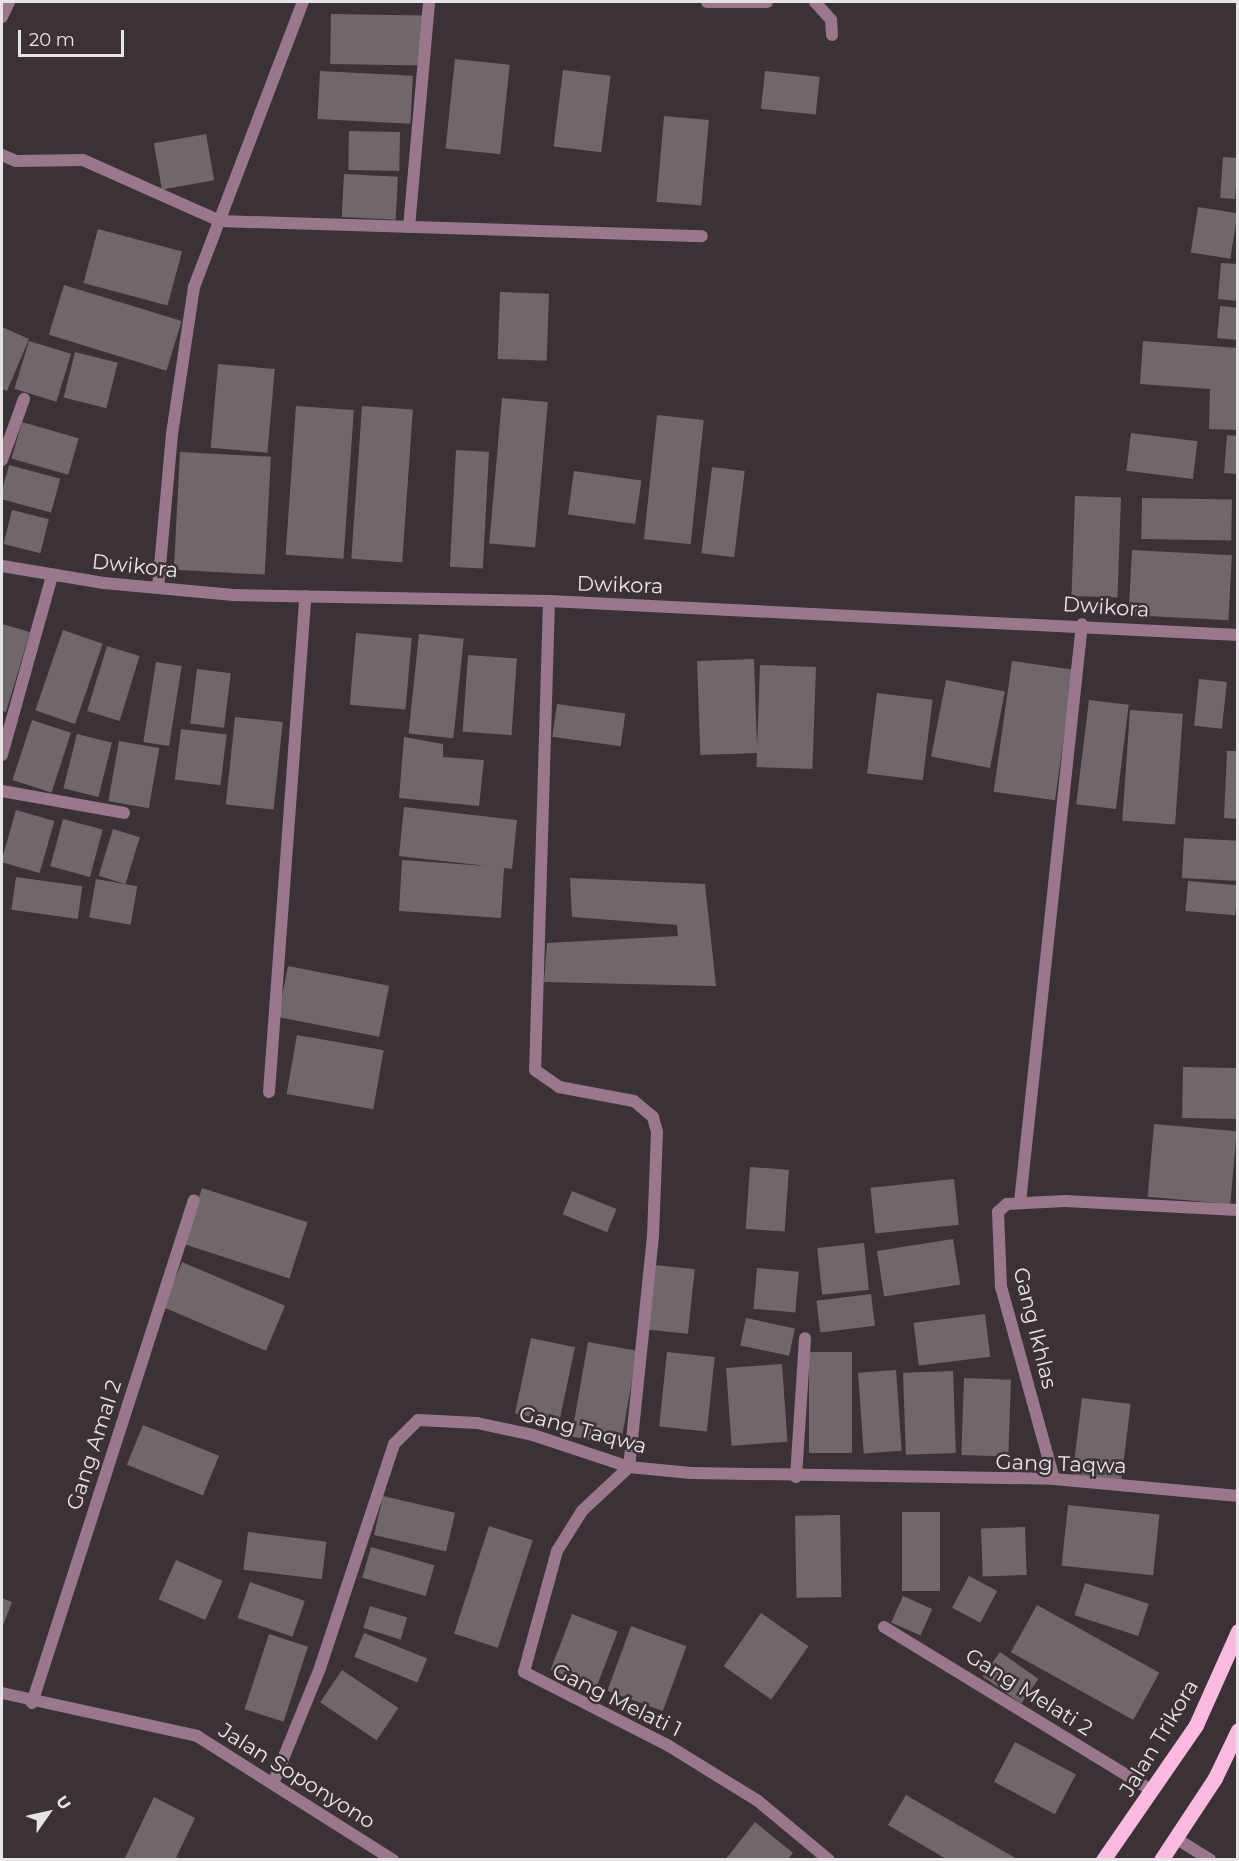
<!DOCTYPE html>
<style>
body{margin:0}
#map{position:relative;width:1239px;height:1861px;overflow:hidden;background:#3a3236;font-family:Montserrat,sans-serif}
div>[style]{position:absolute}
.building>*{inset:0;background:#70676c;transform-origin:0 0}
.service>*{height:12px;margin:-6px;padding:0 6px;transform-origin:6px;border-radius:6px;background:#99788b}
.minor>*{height:12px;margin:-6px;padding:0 6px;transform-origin:6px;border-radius:6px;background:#99788b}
.tertiary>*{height:12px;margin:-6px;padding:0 6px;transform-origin:6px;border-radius:6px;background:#99788b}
.primary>*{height:15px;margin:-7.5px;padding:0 7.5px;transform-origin:7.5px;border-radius:7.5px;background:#fdbae1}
span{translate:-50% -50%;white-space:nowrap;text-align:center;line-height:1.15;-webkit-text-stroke:5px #3a3236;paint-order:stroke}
.street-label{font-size:21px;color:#e8e3e6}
.frame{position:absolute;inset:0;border:3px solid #e8e3e6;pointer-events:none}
.north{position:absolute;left:18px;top:1783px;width:60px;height:60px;-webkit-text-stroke:4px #3a3236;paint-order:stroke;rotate:56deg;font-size:16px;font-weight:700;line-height:24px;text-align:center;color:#e8e3e6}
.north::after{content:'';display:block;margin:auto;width:21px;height:27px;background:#e8e3e6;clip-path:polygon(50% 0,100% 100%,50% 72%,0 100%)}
.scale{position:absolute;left:18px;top:30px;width:106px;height:27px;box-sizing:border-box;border:3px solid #e8e3e6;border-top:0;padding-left:8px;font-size:18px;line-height:21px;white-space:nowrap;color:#e8e3e6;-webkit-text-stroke:4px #3a3236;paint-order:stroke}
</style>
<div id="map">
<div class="building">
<div style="left:331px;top:14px;width:92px;height:50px;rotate:1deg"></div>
<div style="left:455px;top:59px;width:55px;height:90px;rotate:6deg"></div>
<div style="left:563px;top:70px;width:48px;height:77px;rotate:7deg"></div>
<div style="left:320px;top:71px;width:93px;height:48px;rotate:3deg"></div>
<div style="left:765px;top:71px;width:55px;height:38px;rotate:6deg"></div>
<div style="left:664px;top:116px;width:45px;height:86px;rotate:5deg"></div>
<div style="left:349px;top:131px;width:51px;height:39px;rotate:1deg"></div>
<div style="left:206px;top:134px;width:47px;height:53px;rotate:80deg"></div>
<div style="left:1223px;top:157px;width:15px;height:41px;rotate:4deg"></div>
<div style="left:344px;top:174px;width:54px;height:43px;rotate:3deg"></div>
<div style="left:1198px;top:207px;width:40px;height:46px;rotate:9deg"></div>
<div style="left:98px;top:229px;width:87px;height:56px;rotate:15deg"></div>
<div style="clip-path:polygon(1221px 263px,1238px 264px,1238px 301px,1218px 299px)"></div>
<div style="left:64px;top:285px;width:123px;height:52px;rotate:17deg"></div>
<div style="left:500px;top:292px;width:49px;height:67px;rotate:2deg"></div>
<div style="clip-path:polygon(1220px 306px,1238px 308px,1238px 340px,1217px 338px)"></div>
<div style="clip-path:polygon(2px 327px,29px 339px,7px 391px,2px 389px)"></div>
<div style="left:29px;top:341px;width:44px;height:50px;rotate:17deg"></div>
<div style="clip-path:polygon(1143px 341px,1238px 348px,1238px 430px,1209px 429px,1210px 389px,1140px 384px)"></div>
<div style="left:75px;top:352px;width:44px;height:47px;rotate:14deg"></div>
<div style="left:218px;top:364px;width:57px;height:84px;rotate:5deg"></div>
<div style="left:502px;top:398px;width:46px;height:146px;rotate:5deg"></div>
<div style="left:296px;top:406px;width:58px;height:149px;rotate:4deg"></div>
<div style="left:362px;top:406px;width:51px;height:153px;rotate:4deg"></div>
<div style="left:657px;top:415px;width:47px;height:125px;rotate:6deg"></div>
<div style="left:22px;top:422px;width:59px;height:38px;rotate:16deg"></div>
<div style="left:1131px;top:433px;width:67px;height:38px;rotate:7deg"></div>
<div style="clip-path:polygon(1227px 435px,1238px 436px,1238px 474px,1224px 473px)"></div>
<div style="left:456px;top:450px;width:33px;height:117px;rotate:3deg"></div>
<div style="left:180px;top:452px;width:91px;height:118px;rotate:3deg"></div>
<div style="left:9px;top:465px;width:53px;height:35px;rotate:15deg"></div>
<div style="left:712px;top:467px;width:33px;height:87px;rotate:7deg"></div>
<div style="left:574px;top:471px;width:68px;height:44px;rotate:8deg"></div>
<div style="left:1075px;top:496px;width:46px;height:100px;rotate:2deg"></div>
<div style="left:1142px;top:498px;width:90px;height:41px;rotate:1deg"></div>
<div style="left:12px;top:510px;width:38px;height:35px;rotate:14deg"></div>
<div style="left:1132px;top:550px;width:100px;height:65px;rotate:3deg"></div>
<div style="clip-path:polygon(2px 624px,30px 632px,6px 712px,2px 711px)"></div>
<div style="left:63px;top:630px;width:42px;height:85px;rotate:19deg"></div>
<div style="left:356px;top:633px;width:56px;height:72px;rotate:5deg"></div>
<div style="left:419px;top:634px;width:45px;height:100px;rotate:6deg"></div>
<div style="left:107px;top:646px;width:34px;height:68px;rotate:17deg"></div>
<div style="left:468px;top:655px;width:49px;height:77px;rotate:4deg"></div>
<div style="left:754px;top:659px;width:94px;height:57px;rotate:88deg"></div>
<div style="left:1012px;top:661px;width:62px;height:132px;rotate:8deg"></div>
<div style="left:156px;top:662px;width:26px;height:81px;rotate:9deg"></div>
<div style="left:760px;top:665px;width:56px;height:102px;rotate:2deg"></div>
<div style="left:197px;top:669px;width:34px;height:55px;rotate:7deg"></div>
<div style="left:1199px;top:679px;width:28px;height:47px;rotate:6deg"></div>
<div style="left:946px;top:680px;width:60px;height:78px;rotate:11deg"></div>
<div style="left:877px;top:693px;width:56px;height:81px;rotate:7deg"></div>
<div style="left:1089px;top:700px;width:40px;height:105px;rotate:7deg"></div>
<div style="left:557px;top:704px;width:69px;height:33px;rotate:8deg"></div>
<div style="left:1130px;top:710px;width:53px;height:111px;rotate:4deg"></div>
<div style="left:235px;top:717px;width:48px;height:88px;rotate:6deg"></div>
<div style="left:32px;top:720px;width:41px;height:63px;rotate:18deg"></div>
<div style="left:181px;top:729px;width:46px;height:51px;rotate:7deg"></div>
<div style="left:77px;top:734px;width:36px;height:56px;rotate:14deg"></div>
<div style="clip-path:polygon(404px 737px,443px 744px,443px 757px,484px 760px,479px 806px,399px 798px)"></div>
<div style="left:119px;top:741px;width:41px;height:61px;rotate:10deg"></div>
<div style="clip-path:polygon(1227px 751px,1238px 751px,1238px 819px,1224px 818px)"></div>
<div style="clip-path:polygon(404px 807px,517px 820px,512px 869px,504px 868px,501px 918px,399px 911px,402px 860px,487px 866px,399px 856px)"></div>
<div style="left:16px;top:810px;width:40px;height:54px;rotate:16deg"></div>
<div style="left:63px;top:819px;width:41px;height:49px;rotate:15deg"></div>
<div style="left:113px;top:829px;width:28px;height:49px;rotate:17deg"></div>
<div style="left:1184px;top:838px;width:54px;height:40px;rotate:3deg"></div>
<div style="left:16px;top:877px;width:67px;height:33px;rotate:8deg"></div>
<div style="clip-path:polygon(570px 878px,705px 884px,716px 986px,544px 982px,547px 943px,678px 936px,677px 925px,572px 917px)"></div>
<div style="left:96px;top:879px;width:42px;height:39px;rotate:10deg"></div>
<div style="left:1188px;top:881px;width:50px;height:30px;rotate:5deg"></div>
<div style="left:288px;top:966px;width:103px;height:52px;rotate:11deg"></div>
<div style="left:297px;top:1035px;width:88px;height:60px;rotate:10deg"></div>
<div style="left:1183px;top:1067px;width:55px;height:51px;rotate:1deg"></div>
<div style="left:1154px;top:1124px;width:83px;height:73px;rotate:5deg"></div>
<div style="left:750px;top:1167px;width:39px;height:62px;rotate:4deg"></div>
<div style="left:954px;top:1179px;width:46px;height:84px;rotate:84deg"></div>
<div style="left:202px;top:1188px;width:111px;height:59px;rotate:18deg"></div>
<div style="left:572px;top:1191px;width:48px;height:25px;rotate:22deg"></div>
<div style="left:953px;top:1239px;width:46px;height:77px;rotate:81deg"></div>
<div style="left:864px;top:1243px;width:47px;height:47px;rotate:84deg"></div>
<div style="left:182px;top:1262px;width:112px;height:49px;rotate:23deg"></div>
<div style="left:655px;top:1265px;width:40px;height:65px;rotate:6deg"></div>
<div style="left:757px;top:1268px;width:42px;height:41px;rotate:5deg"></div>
<div style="left:871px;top:1294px;width:32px;height:55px;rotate:83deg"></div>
<div style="left:985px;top:1314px;width:43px;height:72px;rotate:83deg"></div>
<div style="left:746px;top:1318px;width:50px;height:28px;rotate:12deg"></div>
<div style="left:531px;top:1338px;width:45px;height:77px;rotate:12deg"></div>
<div style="left:588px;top:1342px;width:50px;height:96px;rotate:10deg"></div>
<div style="left:667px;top:1352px;width:48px;height:75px;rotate:6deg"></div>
<div style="left:809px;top:1352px;width:43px;height:101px"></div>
<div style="left:782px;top:1364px;width:78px;height:56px;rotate:86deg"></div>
<div style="left:896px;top:1370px;width:81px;height:38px;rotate:86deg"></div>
<div style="left:953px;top:1371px;width:82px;height:50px;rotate:88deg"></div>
<div style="left:964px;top:1378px;width:47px;height:77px;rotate:2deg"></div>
<div style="left:1082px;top:1398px;width:49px;height:77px;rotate:7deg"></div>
<div style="left:143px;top:1425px;width:82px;height:43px;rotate:22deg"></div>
<div style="left:383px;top:1496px;width:74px;height:40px;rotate:13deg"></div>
<div style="left:1068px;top:1505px;width:92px;height:61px;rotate:6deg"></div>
<div style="left:902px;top:1512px;width:38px;height:79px"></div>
<div style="left:840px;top:1515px;width:82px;height:45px;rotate:89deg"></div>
<div style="left:489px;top:1526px;width:46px;height:113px;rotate:18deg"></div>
<div style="left:1025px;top:1527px;width:48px;height:44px;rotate:88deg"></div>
<div style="left:248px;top:1532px;width:79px;height:38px;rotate:7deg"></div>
<div style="left:371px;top:1547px;width:66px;height:32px;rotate:16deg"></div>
<div style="left:176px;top:1560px;width:51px;height:43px;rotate:24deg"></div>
<div style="left:969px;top:1576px;width:32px;height:36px;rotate:28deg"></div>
<div style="left:250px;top:1582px;width:58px;height:38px;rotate:19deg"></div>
<div style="left:1085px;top:1583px;width:67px;height:34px;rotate:18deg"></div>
<div style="left:903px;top:1596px;width:32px;height:29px;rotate:24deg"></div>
<div style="clip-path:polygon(2px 1598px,12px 1602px,2px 1628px)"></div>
<div style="left:1037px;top:1605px;width:140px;height:54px;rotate:29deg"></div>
<div style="left:370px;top:1606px;width:39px;height:23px;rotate:17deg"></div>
<div style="left:761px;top:1613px;width:58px;height:65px;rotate:35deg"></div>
<div style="left:572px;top:1614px;width:49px;height:60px;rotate:21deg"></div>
<div style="left:631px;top:1626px;width:59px;height:69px;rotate:20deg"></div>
<div style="left:364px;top:1633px;width:68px;height:26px;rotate:22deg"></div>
<div style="left:269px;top:1634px;width:41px;height:79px;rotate:18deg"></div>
<div style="left:1000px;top:1652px;width:47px;height:30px;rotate:35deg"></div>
<div style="left:342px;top:1670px;width:68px;height:39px;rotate:34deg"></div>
<div style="left:1015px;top:1742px;width:69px;height:45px;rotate:28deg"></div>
<div style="clip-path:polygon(906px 1795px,1019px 1860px,948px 1860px,888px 1825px)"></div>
<div style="clip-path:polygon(154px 1797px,195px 1818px,175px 1860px,124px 1860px)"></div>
<div style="clip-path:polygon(755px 1822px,793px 1853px,787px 1860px,725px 1860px)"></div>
</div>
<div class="service">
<div style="left:1177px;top:1839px;width:39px;rotate:32deg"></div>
</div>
<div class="minor">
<div style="left:707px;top:2px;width:60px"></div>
<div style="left:815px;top:2px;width:24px;rotate:48deg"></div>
<div style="left:831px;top:20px;width:15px;rotate:86deg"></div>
<div style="left:2px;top:17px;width:17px;rotate:-65deg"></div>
<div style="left:2px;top:155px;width:15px;rotate:23deg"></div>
<div style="left:16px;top:161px;width:67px;rotate:-0.9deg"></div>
<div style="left:83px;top:160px;width:150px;rotate:24deg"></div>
<div style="left:220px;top:221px;width:482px;rotate:1.8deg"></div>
<div style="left:409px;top:227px;width:226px;rotate:-84.9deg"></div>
<div style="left:2px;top:460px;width:65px;rotate:-70.2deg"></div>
<div style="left:158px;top:588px;width:155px;rotate:-84.8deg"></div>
<div style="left:172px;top:434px;width:149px;rotate:-81.5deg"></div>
<div style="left:194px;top:287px;width:305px;rotate:-69.1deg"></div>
<div style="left:549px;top:601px;width:469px;rotate:91.7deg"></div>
<div style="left:535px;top:1070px;width:29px;rotate:35deg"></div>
<div style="left:559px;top:1087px;width:76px;rotate:10.6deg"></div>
<div style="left:634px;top:1101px;width:25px;rotate:40deg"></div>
<div style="left:653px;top:1117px;width:16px;rotate:75deg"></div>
<div style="left:657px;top:1132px;width:104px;rotate:92.2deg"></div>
<div style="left:653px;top:1236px;width:232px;rotate:95.9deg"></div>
<div style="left:629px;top:1467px;width:64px;rotate:136.9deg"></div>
<div style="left:582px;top:1511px;width:47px;rotate:122deg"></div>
<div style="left:557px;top:1551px;width:125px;rotate:105.3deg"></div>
<div style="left:524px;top:1672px;width:163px;rotate:27deg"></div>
<div style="left:669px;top:1746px;width:105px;rotate:31.7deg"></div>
<div style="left:758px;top:1801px;width:92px;rotate:39.7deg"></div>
<div style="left:2px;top:755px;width:186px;rotate:-74.4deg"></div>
<div style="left:2px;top:791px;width:124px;rotate:10.2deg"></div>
<div style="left:269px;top:1092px;width:497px;rotate:-85.8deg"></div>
<div style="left:1020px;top:1202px;width:581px;rotate:-83.88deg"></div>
<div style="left:796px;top:1477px;width:139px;rotate:-86.3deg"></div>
<div style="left:1054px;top:1479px;width:199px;rotate:-105.4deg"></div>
<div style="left:1001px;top:1287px;width:75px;rotate:-92.3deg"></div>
<div style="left:998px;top:1212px;width:12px;rotate:-42deg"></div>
<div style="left:1007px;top:1204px;width:58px;rotate:-3deg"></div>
<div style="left:1065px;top:1201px;width:173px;rotate:3deg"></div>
<div style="left:884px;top:1627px;width:315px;rotate:31.4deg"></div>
<div style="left:2px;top:1693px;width:200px;rotate:12.4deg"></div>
<div style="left:197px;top:1736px;width:232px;rotate:32.3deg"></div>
<div style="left:32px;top:1703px;width:528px;rotate:-72.15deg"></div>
<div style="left:274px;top:1781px;width:122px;rotate:-67.8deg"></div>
<div style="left:320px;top:1668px;width:236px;rotate:-71.7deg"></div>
<div style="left:394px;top:1444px;width:34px;rotate:-45deg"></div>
<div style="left:418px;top:1420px;width:59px;rotate:2.9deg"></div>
<div style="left:477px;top:1423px;width:57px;rotate:12.1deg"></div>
<div style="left:533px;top:1435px;width:101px;rotate:18.4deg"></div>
<div style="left:629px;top:1467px;width:62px;rotate:5.5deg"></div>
<div style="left:691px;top:1473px;width:363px;rotate:0.9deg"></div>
<div style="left:1054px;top:1479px;width:185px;rotate:5.3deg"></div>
</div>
<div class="tertiary">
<div style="left:2px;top:566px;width:103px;rotate:9.5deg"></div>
<div style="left:104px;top:583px;width:130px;rotate:5.3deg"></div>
<div style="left:233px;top:595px;width:316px;rotate:1.1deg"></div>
<div style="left:549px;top:601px;width:690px;rotate:2.83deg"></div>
</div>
<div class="primary">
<div style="left:1103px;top:1860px;width:164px;rotate:-55.4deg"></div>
<div style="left:1196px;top:1725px;width:103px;rotate:-65.9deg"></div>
<div style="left:1161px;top:1860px;width:98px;rotate:-56.6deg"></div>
<div style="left:1215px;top:1778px;width:53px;rotate:-64.4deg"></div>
</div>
<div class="street-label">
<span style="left:135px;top:566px;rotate:6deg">Dwikora</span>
<span style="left:620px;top:585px;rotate:2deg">Dwikora</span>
<span style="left:1106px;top:607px;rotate:4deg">Dwikora</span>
<span style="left:1035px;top:1328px;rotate:76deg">Gang Ikhlas</span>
<span style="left:583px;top:1430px;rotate:15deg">Gang Taqwa</span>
<span style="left:94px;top:1445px;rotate:-72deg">Gang Amal 2</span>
<span style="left:1061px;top:1464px;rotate:2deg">Gang Taqwa</span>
<span style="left:1029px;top:1692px;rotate:32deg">Gang Melati 2</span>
<span style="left:617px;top:1700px;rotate:26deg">Gang Melati 1</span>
<span style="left:1159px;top:1738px;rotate:-59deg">Jalan Trikora</span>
<span style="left:297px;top:1776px;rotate:32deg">Jalan Soponyono</span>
</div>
<div class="frame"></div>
<div class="north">U</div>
<div class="scale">20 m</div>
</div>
